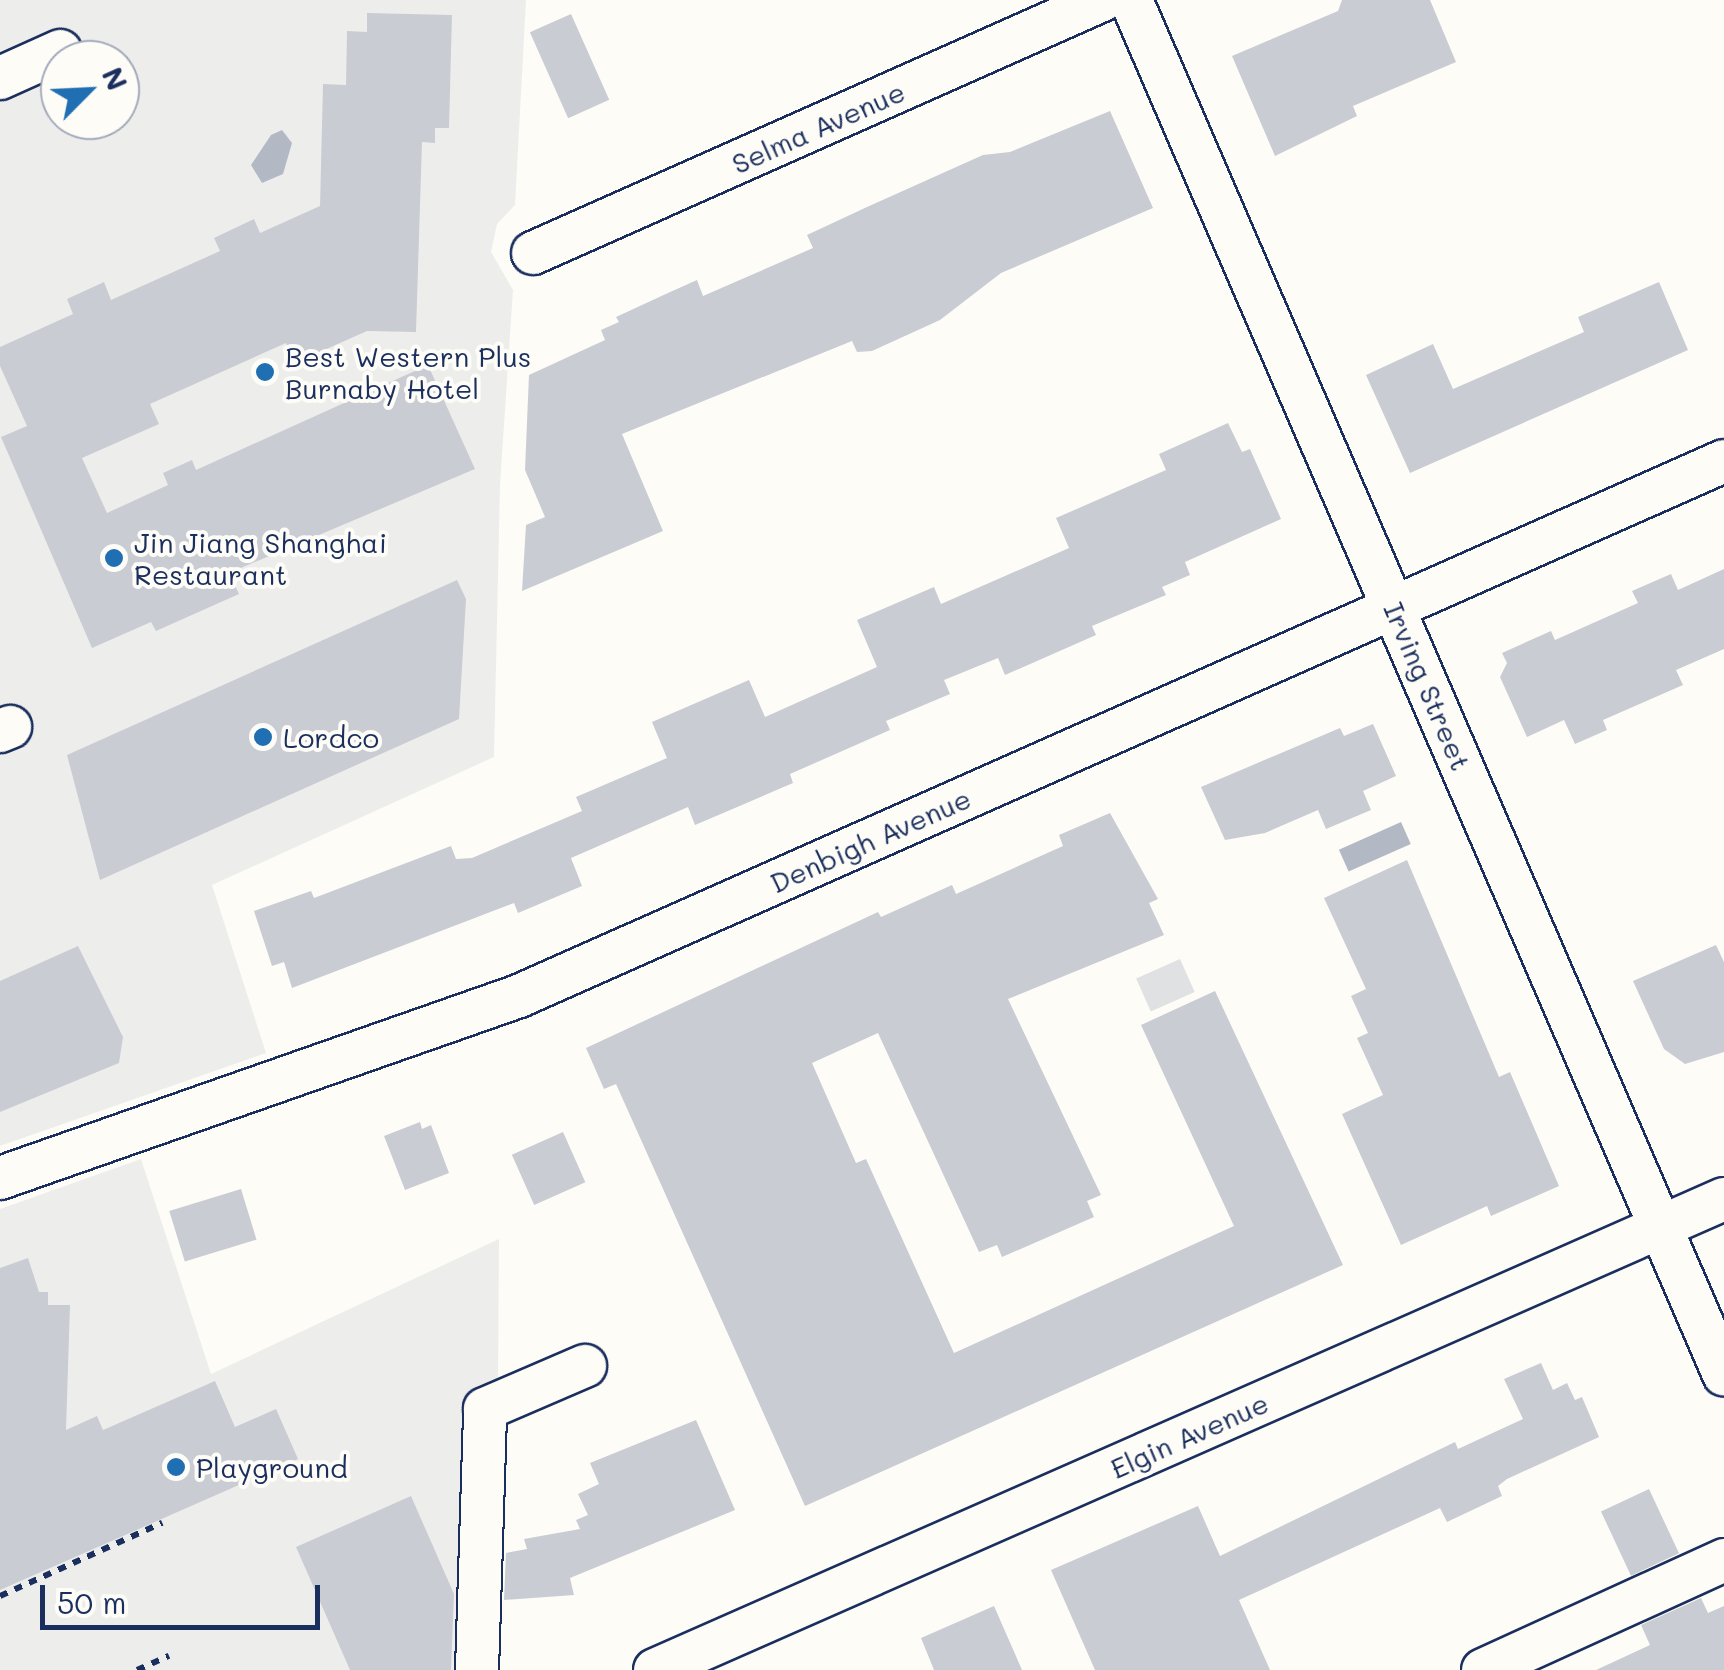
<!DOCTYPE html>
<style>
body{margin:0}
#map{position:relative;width:1724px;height:1670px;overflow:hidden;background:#fdfcf7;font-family:Mali,sans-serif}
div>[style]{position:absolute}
.built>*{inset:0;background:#edeeec}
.green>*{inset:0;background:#e0e1e3;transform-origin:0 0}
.water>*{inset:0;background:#b3b8c5;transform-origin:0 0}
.building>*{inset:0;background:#c9ccd3;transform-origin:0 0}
.path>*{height:6px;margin-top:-3px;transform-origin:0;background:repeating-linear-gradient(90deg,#1b2f5e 0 8px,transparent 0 16px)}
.roads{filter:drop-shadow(2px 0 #1b2f5e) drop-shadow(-2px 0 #1b2f5e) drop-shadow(0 2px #1b2f5e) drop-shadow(0 -2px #1b2f5e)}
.minor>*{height:42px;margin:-21px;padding:0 21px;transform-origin:21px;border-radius:21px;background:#fdfcf7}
.dots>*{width:28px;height:28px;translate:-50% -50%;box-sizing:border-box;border:5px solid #fdfcf7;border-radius:50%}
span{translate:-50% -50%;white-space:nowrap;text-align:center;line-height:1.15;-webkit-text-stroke:8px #fdfcf7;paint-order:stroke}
.street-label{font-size:28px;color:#1b2f5e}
.poi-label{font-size:28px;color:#1b2f5e}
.left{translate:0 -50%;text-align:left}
.north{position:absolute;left:40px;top:40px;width:100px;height:100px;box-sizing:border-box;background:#fdfcf7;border:2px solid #a3aaba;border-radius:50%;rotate:66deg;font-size:28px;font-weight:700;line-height:40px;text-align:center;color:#1b2f5e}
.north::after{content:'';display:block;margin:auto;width:35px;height:45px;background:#1f6fb2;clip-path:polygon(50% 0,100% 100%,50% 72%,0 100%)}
.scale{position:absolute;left:40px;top:1585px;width:280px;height:45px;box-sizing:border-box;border:5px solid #1b2f5e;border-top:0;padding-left:12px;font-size:30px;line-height:35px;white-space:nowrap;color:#1b2f5e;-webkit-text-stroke:8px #fdfcf7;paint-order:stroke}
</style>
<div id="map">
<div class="built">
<div style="clip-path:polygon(evenodd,0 0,526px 0,515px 205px,497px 224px,491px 252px,513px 290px,500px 485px,494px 757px,212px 885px,266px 1053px,0 1146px,0 0,60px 60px,120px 60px,120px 120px,60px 120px,60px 60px)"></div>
<div style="clip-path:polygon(141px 1159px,211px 1374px,499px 1239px,496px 1670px,0 1670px,0 1209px)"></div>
</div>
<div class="green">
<div style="left:1180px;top:959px;width:36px;height:48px;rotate:66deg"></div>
</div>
<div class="water">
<div style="clip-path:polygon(282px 130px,292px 143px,283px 174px,262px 183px,251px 165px,271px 135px)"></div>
<div style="left:1401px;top:822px;width:24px;height:68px;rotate:66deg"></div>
</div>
<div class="building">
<div style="clip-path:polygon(1342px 0,1430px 0,1456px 62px,1353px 106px,1357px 116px,1275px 156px,1232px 56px,1338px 11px)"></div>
<div style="clip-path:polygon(367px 13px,452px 15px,449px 128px,435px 128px,435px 143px,422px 142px,416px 332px,367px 331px,295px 363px,286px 343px,150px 404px,159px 424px,82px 458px,107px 513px,168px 485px,163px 473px,192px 460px,196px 470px,428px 365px,475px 469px,229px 573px,239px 594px,156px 631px,151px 622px,92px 648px,1px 437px,27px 426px,0 366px,0 347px,73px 314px,67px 299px,104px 282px,111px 300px,220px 251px,214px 238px,254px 219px,260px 233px,320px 206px,323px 84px,346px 85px,347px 31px,367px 32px)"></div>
<div style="left:571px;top:14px;width:94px;height:45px;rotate:66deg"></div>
<div style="clip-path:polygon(1110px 111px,1153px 208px,1001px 273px,940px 320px,872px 351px,857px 352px,852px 341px,622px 434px,663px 531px,522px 591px,526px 525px,545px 517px,525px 470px,529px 375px,605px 340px,601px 330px,619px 322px,616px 317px,668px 293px,697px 280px,703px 296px,813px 248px,807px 235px,867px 207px,983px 155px,1010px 152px)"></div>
<div style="clip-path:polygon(1659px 282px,1688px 350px,1410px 473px,1366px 375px,1433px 344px,1453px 389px,1584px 332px,1578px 317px)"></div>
<div style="clip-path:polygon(1228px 423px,1242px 452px,1250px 449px,1281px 519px,1185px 562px,1190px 575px,1162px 587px,1166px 595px,1092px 626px,1096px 635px,1005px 675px,998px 658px,944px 680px,950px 694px,886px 721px,890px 730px,790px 774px,793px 783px,742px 805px,695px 825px,688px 807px,571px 858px,582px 886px,518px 913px,514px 903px,292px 988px,284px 962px,272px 966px,254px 911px,311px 891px,314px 898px,451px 846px,456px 859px,472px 858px,582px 811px,576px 797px,667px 758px,652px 722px,749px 680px,765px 717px,877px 667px,857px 620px,934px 587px,941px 604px,1069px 548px,1056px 518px,1166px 470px,1159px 454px)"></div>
<div style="clip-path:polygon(1724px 569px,1724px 649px,1676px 670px,1683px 685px,1603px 720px,1607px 730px,1575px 744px,1564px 720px,1527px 737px,1500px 677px,1507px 663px,1502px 653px,1551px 631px,1555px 640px,1638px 603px,1632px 591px,1671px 574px,1678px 590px)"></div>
<div style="clip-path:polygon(457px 580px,466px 599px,459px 719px,100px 880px,67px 755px)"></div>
<div style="clip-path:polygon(1373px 724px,1396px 776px,1363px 791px,1371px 810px,1326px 829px,1318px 810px,1265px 833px,1225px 840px,1201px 787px,1340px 728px,1344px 736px)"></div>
<div style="clip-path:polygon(1110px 813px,1158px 899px,1149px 903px,1164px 935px,1008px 999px,1101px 1195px,1087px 1201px,1094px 1217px,1002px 1257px,997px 1245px,979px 1252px,878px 1033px,812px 1063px,856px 1163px,866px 1159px,954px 1353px,1234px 1226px,1141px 1025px,1215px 991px,1343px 1265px,805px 1506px,616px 1084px,604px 1089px,586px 1048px,878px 912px,881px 917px,952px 885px,956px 894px,1063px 846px,1059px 835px)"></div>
<div style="clip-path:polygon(1407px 860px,1499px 1077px,1510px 1072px,1559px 1186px,1491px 1216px,1487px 1206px,1401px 1245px,1342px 1114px,1383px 1095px,1357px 1038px,1368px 1033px,1351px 996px,1366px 989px,1324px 898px)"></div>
<div style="clip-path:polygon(1716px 945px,1724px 962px,1724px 1052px,1685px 1064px,1664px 1049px,1633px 981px)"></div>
<div style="clip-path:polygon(78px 946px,123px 1037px,119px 1063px,0 1112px,0 981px)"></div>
<div style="clip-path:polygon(420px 1122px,422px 1129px,431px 1125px,449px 1173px,405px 1190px,384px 1136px)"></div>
<div style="left:563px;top:1132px;width:55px;height:56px;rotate:66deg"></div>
<div style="left:241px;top:1189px;width:53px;height:75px;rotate:73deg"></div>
<div style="clip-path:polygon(28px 1258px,39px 1292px,48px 1292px,48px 1305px,70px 1305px,66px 1430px,97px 1416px,103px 1430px,215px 1381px,235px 1427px,276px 1409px,298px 1459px,0 1590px,0 1268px)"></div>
<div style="clip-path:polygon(1541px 1363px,1553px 1390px,1567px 1383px,1575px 1400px,1582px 1397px,1599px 1437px,1507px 1479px,1498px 1486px,1502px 1496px,1447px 1522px,1440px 1508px,1239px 1600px,1270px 1670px,1095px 1670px,1051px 1570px,1198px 1506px,1220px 1556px,1455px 1442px,1458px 1449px,1523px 1419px,1504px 1379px)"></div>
<div style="clip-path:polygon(696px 1420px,735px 1510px,570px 1578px,574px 1595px,504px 1600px,506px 1553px,527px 1549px,524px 1539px,580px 1529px,576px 1520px,588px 1515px,578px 1494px,599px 1484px,590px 1463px)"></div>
<div style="left:1649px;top:1489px;width:71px;height:53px;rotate:65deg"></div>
<div style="clip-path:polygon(411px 1496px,454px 1594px,451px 1670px,350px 1670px,296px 1547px)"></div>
<div style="clip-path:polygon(1701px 1598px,1708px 1613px,1724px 1606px,1724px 1670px,1596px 1670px,1650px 1645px,1641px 1625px)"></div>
<div style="clip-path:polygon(994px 1606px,1022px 1670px,934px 1670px,921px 1638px)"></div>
</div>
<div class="path">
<div style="left:0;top:1596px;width:178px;rotate:-24.3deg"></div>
<div style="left:137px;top:1670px;width:35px;rotate:-24deg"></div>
</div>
<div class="roads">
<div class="minor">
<div style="left:1131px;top:0;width:1497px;rotate:66.66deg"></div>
<div style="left:0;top:78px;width:66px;rotate:-24.2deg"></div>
<div style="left:533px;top:253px;width:623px;rotate:-23.97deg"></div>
<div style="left:0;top:731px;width:11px;rotate:-22deg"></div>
<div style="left:0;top:1178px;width:550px;rotate:-19.32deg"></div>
<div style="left:519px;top:996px;width:1318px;rotate:-23.94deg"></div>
<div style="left:477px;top:1670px;width:261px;rotate:-88.2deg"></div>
<div style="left:485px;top:1409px;width:109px;rotate:-23.3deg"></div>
<div style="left:655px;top:1670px;width:1168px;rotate:-23.78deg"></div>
<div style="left:1483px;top:1670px;width:265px;rotate:-24.5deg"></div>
</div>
</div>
<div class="dots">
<div style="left:265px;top:372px;background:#1f6fb2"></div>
<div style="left:114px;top:558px;background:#1f6fb2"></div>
<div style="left:263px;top:737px;background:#1f6fb2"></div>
<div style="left:176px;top:1467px;background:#1f6fb2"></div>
</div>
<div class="street-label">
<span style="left:818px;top:127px;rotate:-24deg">Selma Avenue</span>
<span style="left:1428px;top:686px;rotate:67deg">Irving Street</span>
<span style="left:870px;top:840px;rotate:-24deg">Denbigh Avenue</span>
<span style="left:1189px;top:1435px;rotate:-24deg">Elgin Avenue</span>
</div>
<div class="poi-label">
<span class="left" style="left:285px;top:372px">Best Western Plus<br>Burnaby Hotel</span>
<span class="left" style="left:134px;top:558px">Jin Jiang Shanghai<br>Restaurant</span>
<span class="left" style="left:283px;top:737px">Lordco</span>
<span class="left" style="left:196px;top:1467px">Playground</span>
</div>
<div class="north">N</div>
<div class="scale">50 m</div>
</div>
